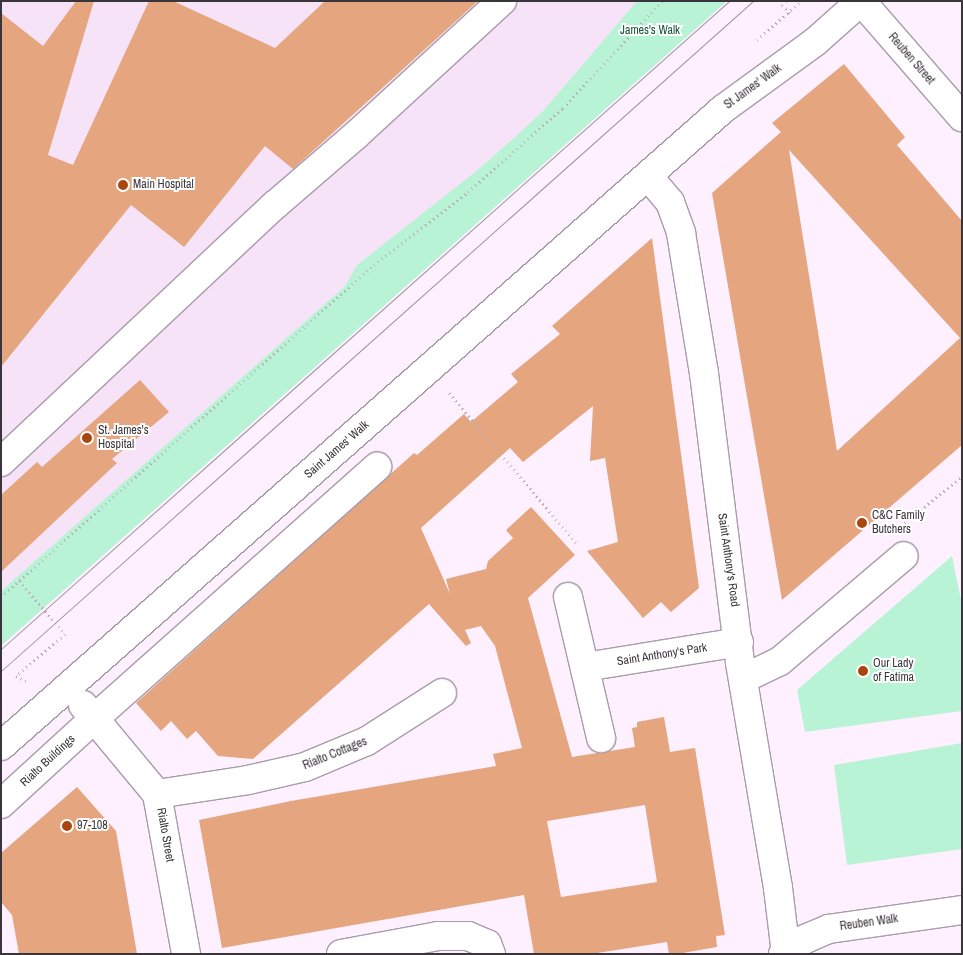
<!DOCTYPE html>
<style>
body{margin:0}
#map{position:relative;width:963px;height:955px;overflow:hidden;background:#fef0ff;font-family:"Archivo Narrow",sans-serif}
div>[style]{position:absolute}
.built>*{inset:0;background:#f6e3f7}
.green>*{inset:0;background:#b9f3d5}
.building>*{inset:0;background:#e4a57f}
.path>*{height:3px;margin-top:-1.5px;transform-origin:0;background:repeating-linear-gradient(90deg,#b6acb7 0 1px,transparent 0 5px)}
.roads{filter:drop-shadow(1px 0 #a99caa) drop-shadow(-1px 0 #a99caa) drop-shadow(0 1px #a99caa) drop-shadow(0 -1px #a99caa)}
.minor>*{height:28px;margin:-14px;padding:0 14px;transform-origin:14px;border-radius:14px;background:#fff}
.tram>*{height:1px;margin:-0.5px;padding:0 0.5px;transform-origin:0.5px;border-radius:0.5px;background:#9a919a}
.dots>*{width:14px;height:14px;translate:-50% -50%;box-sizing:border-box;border:2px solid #fff;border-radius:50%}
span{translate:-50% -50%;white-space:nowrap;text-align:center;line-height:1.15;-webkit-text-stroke:4px #fff;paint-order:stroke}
.park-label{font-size:12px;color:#19533b}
.street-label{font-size:12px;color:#3a353a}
.poi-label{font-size:12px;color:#3a353a}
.left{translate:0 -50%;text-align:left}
.frame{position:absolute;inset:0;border:2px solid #3a353a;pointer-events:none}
</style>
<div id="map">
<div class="built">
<div style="clip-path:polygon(1px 1px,637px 1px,543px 111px,513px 139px,475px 172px,357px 265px,345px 286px,1px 591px)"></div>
</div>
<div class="green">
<div style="clip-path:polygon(637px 1px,727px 1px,1px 646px,1px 591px,345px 286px,357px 265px,475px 172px,513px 139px,543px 111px)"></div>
<div style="clip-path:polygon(952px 556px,962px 605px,962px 711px,805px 732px,797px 690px)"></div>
<div style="clip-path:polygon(962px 743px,962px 849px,847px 865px,834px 765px)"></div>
</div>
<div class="building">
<div style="clip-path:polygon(76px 1px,94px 1px,48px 155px,73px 165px,149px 1px,173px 1px,275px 48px,325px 1px,478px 1px,293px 169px,265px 146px,184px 247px,131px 205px,1px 367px,1px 13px,43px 46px)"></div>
<div style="clip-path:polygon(evenodd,844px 64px,905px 137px,897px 145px,962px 221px,962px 445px,782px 600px,712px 193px,781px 132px,772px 123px,844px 64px,789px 150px,960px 338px,837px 451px,789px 150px)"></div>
<div style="clip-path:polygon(evenodd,652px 238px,699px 588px,671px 612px,661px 602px,643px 618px,587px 551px,618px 542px,605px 458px,590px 461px,593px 406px,523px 462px,510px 448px,421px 528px,450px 594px,446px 579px,486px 569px,488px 561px,513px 538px,506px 530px,531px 507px,575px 555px,528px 598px,572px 757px,635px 747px,632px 728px,637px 727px,637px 722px,664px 717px,670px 752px,695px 748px,725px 935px,716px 936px,717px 947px,677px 954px,669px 954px,667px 942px,591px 954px,534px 954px,524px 895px,222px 948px,199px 820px,291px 801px,496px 766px,493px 754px,522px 748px,495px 646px,481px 626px,465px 630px,471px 643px,466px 646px,429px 604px,253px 759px,218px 756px,196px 731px,187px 739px,171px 721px,161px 731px,136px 703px,414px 453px,417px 455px,464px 414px,471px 422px,518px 382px,511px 374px,560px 334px,552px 326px,652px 238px,645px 805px,657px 882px,561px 897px,547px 821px,645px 805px)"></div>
<div style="clip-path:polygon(140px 380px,169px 412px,112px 459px,117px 463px,1px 572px,1px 495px,37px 462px,42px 467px)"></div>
<div style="clip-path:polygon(77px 787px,116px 831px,137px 954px,19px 954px,12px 915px,1px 902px,1px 853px)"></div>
</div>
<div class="path">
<div style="left:786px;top:1px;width:6px;rotate:135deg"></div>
<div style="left:782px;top:5px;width:13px;rotate:48deg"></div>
<div style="left:757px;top:40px;width:59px;rotate:-41.6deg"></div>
<div style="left:449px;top:393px;width:198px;rotate:49.7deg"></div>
<div style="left:905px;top:523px;width:74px;rotate:-39.5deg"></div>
<div style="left:19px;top:581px;width:70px;rotate:49deg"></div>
<div style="left:65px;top:634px;width:65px;rotate:139.4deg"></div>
<div style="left:16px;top:676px;width:11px;rotate:27deg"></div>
<div style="left:1px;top:597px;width:499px;rotate:-41.7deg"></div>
<div style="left:374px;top:265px;width:119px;rotate:-37.8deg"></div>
<div style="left:468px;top:192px;width:127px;rotate:-41.5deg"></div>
<div style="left:563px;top:108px;width:146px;rotate:-47.2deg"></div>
</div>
<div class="roads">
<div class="minor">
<div style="left:861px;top:1px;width:154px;rotate:49deg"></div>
<div style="left:648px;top:176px;width:34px;rotate:50deg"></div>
<div style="left:670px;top:202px;width:33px;rotate:70deg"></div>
<div style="left:681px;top:233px;width:142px;rotate:80.7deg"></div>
<div style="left:704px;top:373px;width:292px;rotate:82.9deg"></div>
<div style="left:740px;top:663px;width:228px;rotate:80.4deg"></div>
<div style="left:778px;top:888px;width:66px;rotate:83.1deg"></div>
<div style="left:1px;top:462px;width:376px;rotate:-43.2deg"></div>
<div style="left:275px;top:205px;width:106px;rotate:-40.8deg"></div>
<div style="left:355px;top:136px;width:200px;rotate:-42.6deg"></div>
<div style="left:568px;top:597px;width:145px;rotate:76.8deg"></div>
<div style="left:585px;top:667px;width:156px;rotate:-9.2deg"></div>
<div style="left:743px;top:679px;width:41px;rotate:-25.9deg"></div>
<div style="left:780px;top:661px;width:162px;rotate:-40.3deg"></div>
<div style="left:83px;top:705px;width:116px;rotate:50.3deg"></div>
<div style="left:157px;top:794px;width:163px;rotate:79.7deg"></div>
<div style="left:1px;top:746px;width:963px;rotate:-41.42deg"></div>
<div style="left:723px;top:109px;width:114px;rotate:-36.1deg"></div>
<div style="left:815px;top:42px;width:62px;rotate:-41.7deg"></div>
<div style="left:157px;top:794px;width:92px;rotate:-8.7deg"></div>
<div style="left:248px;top:780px;width:58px;rotate:-12.8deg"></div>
<div style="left:305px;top:767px;width:67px;rotate:-22.8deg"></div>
<div style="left:367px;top:741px;width:89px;rotate:-32.6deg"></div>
<div style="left:1px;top:804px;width:127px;rotate:-42.5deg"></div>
<div style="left:95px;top:718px;width:378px;rotate:-41.7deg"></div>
<div style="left:341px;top:954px;width:99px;rotate:-10.5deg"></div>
<div style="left:438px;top:936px;width:30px"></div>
<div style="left:468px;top:936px;width:21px;rotate:23deg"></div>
<div style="left:487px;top:944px;width:11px;rotate:68deg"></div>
<div style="left:783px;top:954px;width:27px;rotate:-34deg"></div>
<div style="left:805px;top:939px;width:26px;rotate:-23deg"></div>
<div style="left:829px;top:929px;width:134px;rotate:-8.1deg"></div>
</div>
</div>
<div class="tram">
<div style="left:1px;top:649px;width:975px;rotate:-41.67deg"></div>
<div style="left:1px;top:671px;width:1007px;rotate:-41.7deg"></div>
</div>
<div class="dots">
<div style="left:123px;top:185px;background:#a9450f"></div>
<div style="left:87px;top:438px;background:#a9450f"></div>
<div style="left:862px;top:523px;background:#a9450f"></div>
<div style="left:863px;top:671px;background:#a9450f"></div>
<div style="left:67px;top:826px;background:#a9450f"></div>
</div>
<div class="park-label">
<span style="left:650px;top:31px">James's Walk</span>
</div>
<div class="street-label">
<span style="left:911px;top:59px;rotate:49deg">Reuben Street</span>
<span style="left:753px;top:87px;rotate:-36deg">St James' Walk</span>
<span style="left:337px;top:450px;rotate:-41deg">Saint James' Walk</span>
<span style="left:728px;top:560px;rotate:82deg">Saint Anthony's Road</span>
<span style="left:662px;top:655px;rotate:-9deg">Saint Anthony's Park</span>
<span style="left:335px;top:754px;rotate:-22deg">Rialto Cottages</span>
<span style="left:48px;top:761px;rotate:-43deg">Rialto Buildings</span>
<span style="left:165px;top:835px;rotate:80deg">Rialto Street</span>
<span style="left:869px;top:923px;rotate:-8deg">Reuben Walk</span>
</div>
<div class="poi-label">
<span class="left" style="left:133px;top:185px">Main Hospital</span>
<span class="left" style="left:98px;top:438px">St. James's<br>Hospital</span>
<span class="left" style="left:872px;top:523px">C&amp;C Family<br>Butchers</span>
<span class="left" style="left:873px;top:671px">Our Lady<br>of Fatima</span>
<span class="left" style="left:77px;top:826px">97-108</span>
</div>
<div class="frame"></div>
</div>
